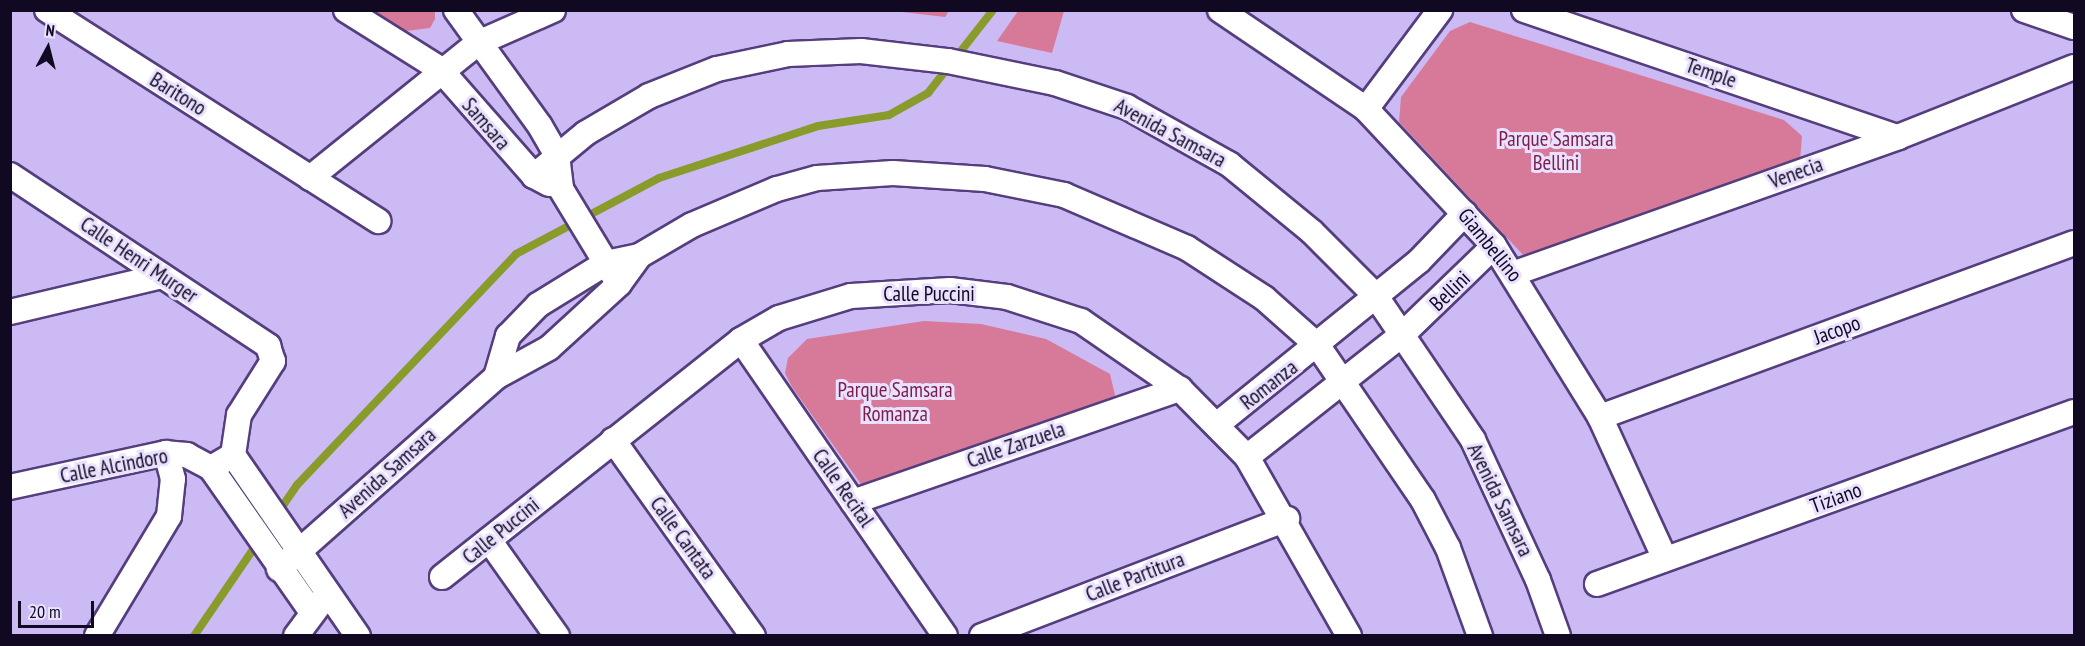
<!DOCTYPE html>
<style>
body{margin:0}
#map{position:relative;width:2085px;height:646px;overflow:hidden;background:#ccbaf5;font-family:"PT Sans Narrow",sans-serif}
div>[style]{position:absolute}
.green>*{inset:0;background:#d77a9a}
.stream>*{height:8px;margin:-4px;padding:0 4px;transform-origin:4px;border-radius:4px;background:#899b2a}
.roads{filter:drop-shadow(2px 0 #553e7d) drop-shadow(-2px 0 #553e7d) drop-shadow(0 2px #553e7d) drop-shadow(0 -2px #553e7d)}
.street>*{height:24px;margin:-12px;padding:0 12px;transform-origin:12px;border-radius:12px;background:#fff}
span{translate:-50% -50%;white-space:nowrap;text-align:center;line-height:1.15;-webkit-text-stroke:6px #e9e1ff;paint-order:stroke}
.street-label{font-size:21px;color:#110821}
.park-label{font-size:21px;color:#7c1e47}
.frame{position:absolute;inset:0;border:12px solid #110821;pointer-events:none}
.north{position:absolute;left:18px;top:18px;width:60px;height:60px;-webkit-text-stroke:4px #e9e1ff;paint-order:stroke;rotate:7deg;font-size:16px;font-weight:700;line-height:24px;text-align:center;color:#110821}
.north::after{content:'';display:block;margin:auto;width:21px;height:27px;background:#110821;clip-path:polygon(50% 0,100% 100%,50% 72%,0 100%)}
.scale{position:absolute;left:18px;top:601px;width:76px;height:27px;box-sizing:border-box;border:3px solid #110821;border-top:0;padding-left:8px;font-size:18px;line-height:21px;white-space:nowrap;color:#110821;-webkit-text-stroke:4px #e9e1ff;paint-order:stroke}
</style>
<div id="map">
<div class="green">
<div style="clip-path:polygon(374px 11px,435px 11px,435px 19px,430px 28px,406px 31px)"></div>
<div style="clip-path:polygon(893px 11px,949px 11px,945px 17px)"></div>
<div style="clip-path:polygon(1018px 11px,1064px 11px,1052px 53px,997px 41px)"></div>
<div style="clip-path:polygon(1470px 22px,1784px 120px,1802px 136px,1800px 161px,1525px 257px,1399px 122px,1401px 97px,1450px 31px)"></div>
<div style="clip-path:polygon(924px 321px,981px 324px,1046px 339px,1110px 374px,1115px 395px,1109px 405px,863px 487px,792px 387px,785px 373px,788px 358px,807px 339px)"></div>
</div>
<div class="stream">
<div style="left:194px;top:636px;width:183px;rotate:-55.7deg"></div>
<div style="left:297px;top:485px;width:318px;rotate:-46.5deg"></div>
<div style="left:516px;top:254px;width:162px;rotate:-28deg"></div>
<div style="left:659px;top:178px;width:167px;rotate:-18.1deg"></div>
<div style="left:818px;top:126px;width:72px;rotate:-8.8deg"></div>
<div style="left:889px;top:115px;width:45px;rotate:-29.4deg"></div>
<div style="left:928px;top:93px;width:105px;rotate:-51.9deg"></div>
</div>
<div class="roads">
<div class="street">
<div style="left:47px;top:10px;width:393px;rotate:32.5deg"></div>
<div style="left:346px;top:10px;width:111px;rotate:32.1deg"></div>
<div style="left:440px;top:69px;width:142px;rotate:48.7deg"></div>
<div style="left:534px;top:176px;width:17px;rotate:28deg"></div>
<div style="left:456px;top:10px;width:143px;rotate:54.1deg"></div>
<div style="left:540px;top:126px;width:34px;rotate:60deg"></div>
<div style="left:557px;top:155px;width:34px;rotate:83deg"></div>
<div style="left:561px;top:189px;width:102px;rotate:58.7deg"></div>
<div style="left:1220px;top:10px;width:176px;rotate:34.1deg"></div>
<div style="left:1366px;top:109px;width:187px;rotate:46.9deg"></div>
<div style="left:1494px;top:246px;width:201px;rotate:58.2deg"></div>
<div style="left:1600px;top:417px;width:156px;rotate:65.4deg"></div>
<div style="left:1524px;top:10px;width:395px;rotate:18.8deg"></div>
<div style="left:2024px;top:10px;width:53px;rotate:18.8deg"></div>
<div style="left:1366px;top:109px;width:124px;rotate:-53.2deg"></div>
<div style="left:10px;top:175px;width:310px;rotate:33.5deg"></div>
<div style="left:268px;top:346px;width:16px;rotate:72deg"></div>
<div style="left:273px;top:361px;width:64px;rotate:122.2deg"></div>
<div style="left:239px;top:415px;width:40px;rotate:98.5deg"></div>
<div style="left:233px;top:455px;width:26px;rotate:149deg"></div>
<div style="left:211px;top:468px;width:27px;rotate:-152deg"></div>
<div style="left:187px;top:455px;width:21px;rotate:-175deg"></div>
<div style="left:166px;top:453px;width:160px;rotate:167.7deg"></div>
<div style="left:534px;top:176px;width:67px;rotate:-39.6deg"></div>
<div style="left:586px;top:133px;width:73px;rotate:-30.4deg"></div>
<div style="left:649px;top:96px;width:73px;rotate:-21.7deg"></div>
<div style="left:717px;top:69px;width:73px;rotate:-11.9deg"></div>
<div style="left:788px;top:54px;width:73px;rotate:-2.4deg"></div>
<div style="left:861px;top:51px;width:88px;rotate:6.6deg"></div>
<div style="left:948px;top:61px;width:109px;rotate:11.6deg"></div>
<div style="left:1055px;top:83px;width:76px;rotate:18.4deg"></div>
<div style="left:1127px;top:107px;width:117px;rotate:29.2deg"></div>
<div style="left:1229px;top:164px;width:107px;rotate:39.3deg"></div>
<div style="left:1312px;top:232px;width:89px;rotate:45deg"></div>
<div style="left:1375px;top:295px;width:175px;rotate:55.9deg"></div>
<div style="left:1473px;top:440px;width:154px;rotate:65.1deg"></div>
<div style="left:1538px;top:580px;width:59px;rotate:70.3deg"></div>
<div style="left:310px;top:178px;width:216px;rotate:-38.8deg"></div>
<div style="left:478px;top:43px;width:82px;rotate:-23.7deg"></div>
<div style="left:1515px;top:273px;width:406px;rotate:-19.5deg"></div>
<div style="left:1898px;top:137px;width:189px;rotate:-21.7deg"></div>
<div style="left:10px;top:312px;width:156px;rotate:-13.3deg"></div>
<div style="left:741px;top:340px;width:359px;rotate:55.4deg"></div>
<div style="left:496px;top:377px;width:43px;rotate:-73.7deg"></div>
<div style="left:508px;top:336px;width:43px;rotate:-45.9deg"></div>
<div style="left:538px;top:305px;width:80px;rotate:-31.7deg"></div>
<div style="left:606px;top:263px;width:34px;rotate:-12deg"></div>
<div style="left:639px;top:256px;width:61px;rotate:-30.3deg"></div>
<div style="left:692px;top:225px;width:92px;rotate:-23deg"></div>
<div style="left:777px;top:189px;width:41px;rotate:-15.4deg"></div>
<div style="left:817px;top:178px;width:76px;rotate:-3.8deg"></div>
<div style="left:893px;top:173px;width:92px;rotate:3.7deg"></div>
<div style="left:985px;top:179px;width:81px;rotate:11.4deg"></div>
<div style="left:1064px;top:195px;width:134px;rotate:23.3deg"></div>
<div style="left:1187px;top:248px;width:92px;rotate:33deg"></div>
<div style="left:1264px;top:298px;width:72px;rotate:41.6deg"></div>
<div style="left:1318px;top:346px;width:186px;rotate:55.7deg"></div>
<div style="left:1423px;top:500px;width:54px;rotate:62.5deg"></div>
<div style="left:1448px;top:548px;width:94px;rotate:70deg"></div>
<div style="left:1600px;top:417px;width:505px;rotate:-20.16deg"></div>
<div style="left:1219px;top:423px;width:257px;rotate:-39deg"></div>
<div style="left:1419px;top:261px;width:66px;rotate:-46.2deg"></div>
<div style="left:613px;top:440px;width:241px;rotate:54.5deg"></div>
<div style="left:233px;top:455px;width:220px;rotate:55.4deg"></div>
<div style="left:1247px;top:457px;width:200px;rotate:-38.3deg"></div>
<div style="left:1404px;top:333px;width:125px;rotate:-44deg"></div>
<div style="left:211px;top:468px;width:174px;rotate:55deg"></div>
<div style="left:853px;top:502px;width:346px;rotate:-19.1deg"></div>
<div style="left:489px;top:540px;width:118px;rotate:54.7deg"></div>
<div style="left:279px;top:569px;width:290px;rotate:-41.5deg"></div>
<div style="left:496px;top:377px;width:60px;rotate:-28.7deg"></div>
<div style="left:549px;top:348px;width:95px;rotate:-42.4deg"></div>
<div style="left:619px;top:284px;width:34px;rotate:-54deg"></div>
<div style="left:442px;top:577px;width:382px;rotate:-38.4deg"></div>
<div style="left:741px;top:340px;width:44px;rotate:-30.1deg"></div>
<div style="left:779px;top:318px;width:75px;rotate:-17deg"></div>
<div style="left:851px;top:296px;width:99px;rotate:-3.5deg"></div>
<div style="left:950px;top:290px;width:57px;rotate:7deg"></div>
<div style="left:1007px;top:297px;width:78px;rotate:18deg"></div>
<div style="left:1081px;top:321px;width:120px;rotate:34.5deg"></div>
<div style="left:1180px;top:389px;width:95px;rotate:45.4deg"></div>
<div style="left:1247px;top:457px;width:206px;rotate:60.3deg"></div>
<div style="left:1597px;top:584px;width:507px;rotate:-19.83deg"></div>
<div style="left:97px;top:636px;width:140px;rotate:-59deg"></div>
<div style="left:169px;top:516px;width:37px;rotate:-84deg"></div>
<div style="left:173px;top:479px;width:27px;rotate:-105deg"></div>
<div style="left:296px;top:636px;width:44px;rotate:-53.4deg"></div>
<div style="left:982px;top:636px;width:327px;rotate:-21deg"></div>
</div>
</div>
<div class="street-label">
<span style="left:1711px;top:73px;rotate:19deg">Temple</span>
<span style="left:178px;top:94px;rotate:32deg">Baritono</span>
<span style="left:486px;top:124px;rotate:49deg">Samsara</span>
<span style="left:1170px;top:133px;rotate:28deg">Avenida Samsara</span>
<span style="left:1796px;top:173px;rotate:-20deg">Venecia</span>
<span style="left:1490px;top:245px;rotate:51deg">Giambellino</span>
<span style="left:139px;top:260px;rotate:34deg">Calle Henri Murger</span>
<span style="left:1450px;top:291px;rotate:-44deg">Bellini</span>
<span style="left:929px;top:294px">Calle Puccini</span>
<span style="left:1837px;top:330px;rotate:-20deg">Jacopo</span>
<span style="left:1269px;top:385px;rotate:-38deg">Romanza</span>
<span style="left:1016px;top:445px;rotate:-19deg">Calle Zarzuela</span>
<span style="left:114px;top:466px;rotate:-11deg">Calle Alcindoro</span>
<span style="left:387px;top:473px;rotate:-42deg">Avenida Samsara</span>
<span style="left:843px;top:488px;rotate:55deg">Calle Recital</span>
<span style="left:1836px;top:498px;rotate:-20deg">Tiziano</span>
<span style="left:1500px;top:500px;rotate:64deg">Avenida Samsara</span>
<span style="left:501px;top:531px;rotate:-39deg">Calle Puccini</span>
<span style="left:683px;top:538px;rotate:54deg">Calle Cantata</span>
<span style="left:1135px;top:577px;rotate:-21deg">Calle Partitura</span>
</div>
<div class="park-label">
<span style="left:1556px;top:151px">Parque Samsara<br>Bellini</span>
<span style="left:895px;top:402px">Parque Samsara<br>Romanza</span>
</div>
<div class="frame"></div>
<div class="north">N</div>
<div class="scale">20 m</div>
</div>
